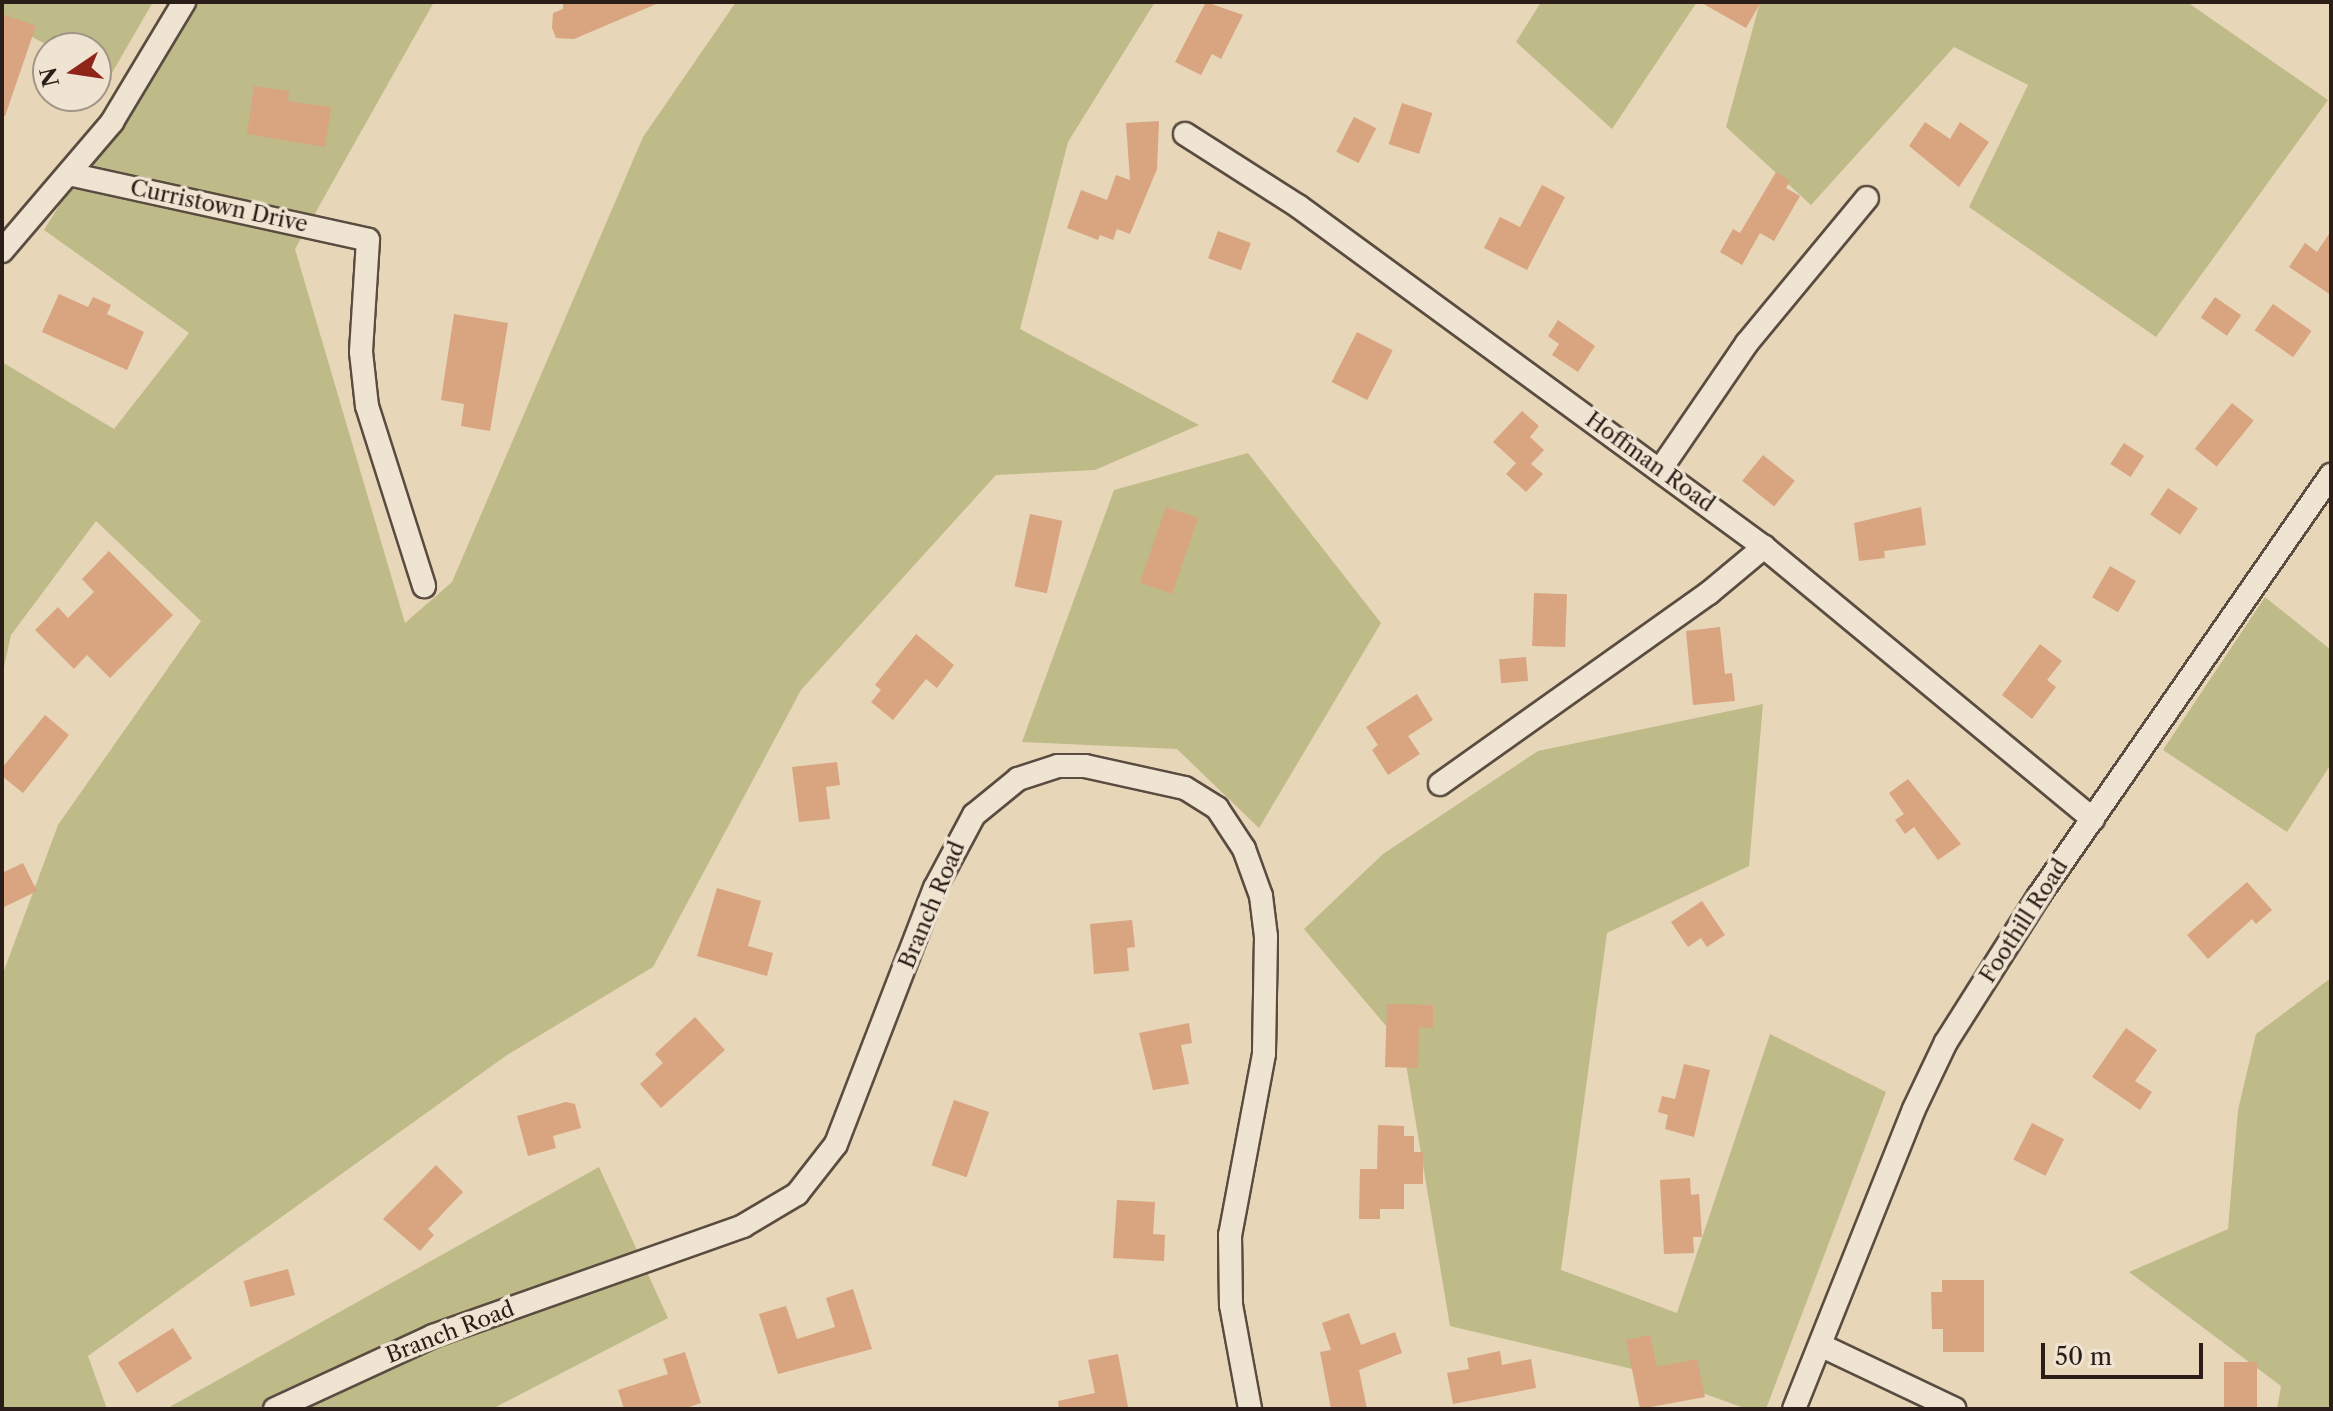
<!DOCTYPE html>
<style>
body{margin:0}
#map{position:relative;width:2333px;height:1411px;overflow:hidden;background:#e7d6b8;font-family:"Libre Caslon Text",serif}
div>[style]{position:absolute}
.green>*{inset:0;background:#bebb89}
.building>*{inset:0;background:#d9a480;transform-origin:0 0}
.roads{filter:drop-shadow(2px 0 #5a4c40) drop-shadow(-2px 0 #5a4c40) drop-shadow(0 2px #5a4c40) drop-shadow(0 -2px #5a4c40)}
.minor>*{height:22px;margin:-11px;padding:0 11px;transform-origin:11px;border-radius:11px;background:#efe4d1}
span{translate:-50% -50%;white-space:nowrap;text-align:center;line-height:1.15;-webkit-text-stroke:7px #efe4d1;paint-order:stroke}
.street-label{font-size:22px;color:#2b1e18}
.frame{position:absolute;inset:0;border:4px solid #2b1e18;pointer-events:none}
.north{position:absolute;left:32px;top:32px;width:80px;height:80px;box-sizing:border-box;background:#efe4d1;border:2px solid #a19587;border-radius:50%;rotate:257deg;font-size:22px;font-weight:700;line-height:32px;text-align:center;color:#2b1e18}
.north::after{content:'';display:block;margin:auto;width:28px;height:36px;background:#8f2418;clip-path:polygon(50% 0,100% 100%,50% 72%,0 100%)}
.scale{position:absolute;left:2041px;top:1343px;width:162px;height:36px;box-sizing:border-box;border:4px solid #2b1e18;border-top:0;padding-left:10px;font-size:24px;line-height:28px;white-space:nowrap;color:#2b1e18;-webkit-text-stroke:6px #efe4d1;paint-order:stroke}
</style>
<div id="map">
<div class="green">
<div style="clip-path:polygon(2px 2px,153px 2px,109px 78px,96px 71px,96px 48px,53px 48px,2px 21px)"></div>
<div style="clip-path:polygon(186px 2px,434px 2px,295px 249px,405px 623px,452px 582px,643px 137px,736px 2px,1155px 2px,1068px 142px,1020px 329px,1199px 425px,1095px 470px,996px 475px,801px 690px,653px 967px,507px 1055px,88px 1356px,107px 1409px,2px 1409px,2px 976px,58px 825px,201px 621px,96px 521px,11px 635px,2px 676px,2px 362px,114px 429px,189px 333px,44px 230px)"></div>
<div style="clip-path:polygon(1541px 2px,1697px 2px,1612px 129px,1516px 42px)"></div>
<div style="clip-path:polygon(1760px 2px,2187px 2px,2328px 100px,2156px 337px,1969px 207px,2028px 85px,1954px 47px,1811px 205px,1726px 127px)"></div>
<div style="clip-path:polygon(1248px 453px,1381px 623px,1259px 828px,1177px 749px,1022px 742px,1114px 490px)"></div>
<div style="clip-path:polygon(2265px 597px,2331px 650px,2331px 764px,2287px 832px,2163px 750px)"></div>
<div style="clip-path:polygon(1763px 704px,1749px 866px,1607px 933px,1561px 1270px,1677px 1313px,1770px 1034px,1886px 1092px,1766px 1409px,1747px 1409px,1641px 1371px,1450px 1326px,1403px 1046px,1304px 929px,1383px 854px,1538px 751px)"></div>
<div style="clip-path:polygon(2331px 978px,2331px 1409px,2277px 1409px,2281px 1386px,2129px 1272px,2228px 1229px,2238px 1110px,2256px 1034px)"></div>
<div style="clip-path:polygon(599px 1167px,668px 1318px,492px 1409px,166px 1409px)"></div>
</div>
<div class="building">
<div style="clip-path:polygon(563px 2px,661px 2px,574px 39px,556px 38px,552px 28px,553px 13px,563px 9px)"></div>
<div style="clip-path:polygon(1206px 2px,1243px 15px,1221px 59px,1212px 54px,1201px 75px,1175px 62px)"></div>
<div style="clip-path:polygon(1700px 2px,1761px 2px,1746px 28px)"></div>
<div style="clip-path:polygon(2px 14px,36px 26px,5px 116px,2px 116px)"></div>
<div style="clip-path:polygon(254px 86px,289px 91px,288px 101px,331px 107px,325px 147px,247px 134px)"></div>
<div style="left:1402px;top:103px;width:32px;height:43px;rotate:18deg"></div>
<div style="left:1354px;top:117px;width:25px;height:39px;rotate:27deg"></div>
<div style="clip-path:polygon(1159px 121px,1157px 169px,1130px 234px,1117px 229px,1113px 240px,1100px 235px,1098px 240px,1067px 228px,1081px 190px,1107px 200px,1116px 175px,1130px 180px,1126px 123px)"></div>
<div style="clip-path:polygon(1925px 122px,1950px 139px,1960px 122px,1989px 142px,1959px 187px,1909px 146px)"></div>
<div style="clip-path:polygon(1776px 172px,1790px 181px,1786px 188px,1800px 196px,1774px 241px,1760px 233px,1742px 265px,1720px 252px,1733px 229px,1740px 233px)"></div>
<div style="clip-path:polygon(1542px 185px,1565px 197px,1527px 270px,1484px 248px,1500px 217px,1520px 227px)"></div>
<div style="left:1218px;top:231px;width:35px;height:29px;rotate:20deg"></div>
<div style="clip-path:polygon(2331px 231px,2331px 295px,2289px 267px,2305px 243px,2317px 252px)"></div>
<div style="clip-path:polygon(59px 294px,88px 307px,93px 297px,111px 305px,107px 314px,144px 332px,127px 370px,42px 332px)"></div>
<div style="left:2215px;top:297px;width:32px;height:25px;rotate:35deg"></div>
<div style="left:2273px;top:304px;width:47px;height:32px;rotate:35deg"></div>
<div style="clip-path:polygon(454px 314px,508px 323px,490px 431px,461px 426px,464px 404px,441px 400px)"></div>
<div style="clip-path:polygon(1558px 320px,1595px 346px,1578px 372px,1552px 355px,1559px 344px,1548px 336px)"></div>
<div style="left:1357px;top:332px;width:40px;height:56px;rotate:27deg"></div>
<div style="left:2232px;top:403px;width:28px;height:59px;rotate:39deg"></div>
<div style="clip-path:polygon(1522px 411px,1539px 426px,1530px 437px,1544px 450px,1531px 464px,1543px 474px,1526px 492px,1506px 474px,1516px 463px,1493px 442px)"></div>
<div style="left:2124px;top:443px;width:24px;height:25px;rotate:33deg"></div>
<div style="left:1763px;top:455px;width:41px;height:33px;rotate:39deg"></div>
<div style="left:2168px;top:488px;width:36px;height:32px;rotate:34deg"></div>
<div style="left:1166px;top:507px;width:34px;height:80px;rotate:19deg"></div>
<div style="clip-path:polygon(1921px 507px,1926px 545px,1884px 551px,1885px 558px,1859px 561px,1854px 523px)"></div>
<div style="left:1030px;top:514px;width:33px;height:74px;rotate:12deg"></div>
<div style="clip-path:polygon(109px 551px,173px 615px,110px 678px,87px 655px,74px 669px,35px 630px,58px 607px,68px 618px,94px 592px,82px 579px)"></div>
<div style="left:2110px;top:566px;width:30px;height:36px;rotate:30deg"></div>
<div style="left:1534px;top:593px;width:33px;height:53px;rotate:2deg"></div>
<div style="clip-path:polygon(1720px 627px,1725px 674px,1732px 673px,1735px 701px,1693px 705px,1686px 631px)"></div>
<div style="clip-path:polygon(916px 634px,954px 665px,937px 688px,926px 679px,893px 720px,871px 702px,881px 690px,875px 685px)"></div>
<div style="clip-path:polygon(2040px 644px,2062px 661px,2047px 680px,2056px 687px,2032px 719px,2002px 695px)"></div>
<div style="left:1526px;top:657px;width:24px;height:27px;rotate:85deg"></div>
<div style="clip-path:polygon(1417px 694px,1433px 720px,1408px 736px,1420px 754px,1388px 775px,1372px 750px,1378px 745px,1366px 727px)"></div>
<div style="clip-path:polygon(45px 715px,69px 735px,23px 793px,2px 776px,2px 768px)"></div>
<div style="clip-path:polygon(837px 762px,840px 785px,826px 787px,830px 819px,799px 822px,792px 767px)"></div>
<div style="clip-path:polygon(1908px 779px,1961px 844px,1938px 860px,1914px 827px,1905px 834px,1895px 820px,1904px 814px,1889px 793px)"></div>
<div style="clip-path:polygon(23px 863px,37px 891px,2px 908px,2px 873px)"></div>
<div style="clip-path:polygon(2247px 882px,2272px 910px,2256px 924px,2252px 919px,2208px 959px,2187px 935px)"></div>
<div style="clip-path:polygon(717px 888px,761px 901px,748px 946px,773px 953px,767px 976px,697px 956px)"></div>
<div style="clip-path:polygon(1702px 901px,1725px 935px,1707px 947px,1701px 938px,1688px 947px,1671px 922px)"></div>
<div style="clip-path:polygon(1132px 920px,1135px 947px,1127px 948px,1129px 971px,1094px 974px,1090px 924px)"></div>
<div style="clip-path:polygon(1387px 1004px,1433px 1005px,1433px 1028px,1419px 1027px,1418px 1068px,1385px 1067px)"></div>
<div style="clip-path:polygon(695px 1017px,725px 1050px,661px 1108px,640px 1084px,663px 1063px,655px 1054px)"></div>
<div style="clip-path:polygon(1189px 1023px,1192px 1043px,1181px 1045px,1189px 1084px,1153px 1090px,1139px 1033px)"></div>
<div style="clip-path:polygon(2126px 1028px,2157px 1050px,2135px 1081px,2152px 1092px,2140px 1110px,2092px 1077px)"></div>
<div style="clip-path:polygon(1684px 1064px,1710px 1070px,1694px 1137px,1665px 1129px,1668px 1115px,1658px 1112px,1662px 1096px,1675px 1099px)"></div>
<div style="left:954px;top:1100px;width:37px;height:69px;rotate:19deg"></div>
<div style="clip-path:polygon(566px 1102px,575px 1104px,581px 1128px,553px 1136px,556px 1148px,528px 1156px,517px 1116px)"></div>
<div style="left:2032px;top:1123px;width:36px;height:41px;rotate:27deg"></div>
<div style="clip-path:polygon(1378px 1125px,1404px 1126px,1404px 1136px,1414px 1136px,1414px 1152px,1423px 1152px,1423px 1184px,1404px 1184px,1404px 1209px,1380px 1209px,1380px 1219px,1359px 1219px,1360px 1169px,1377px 1169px)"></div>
<div style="clip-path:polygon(436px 1165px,463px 1192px,428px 1229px,434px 1235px,420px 1251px,383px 1219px)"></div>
<div style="clip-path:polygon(1690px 1178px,1691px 1195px,1699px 1194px,1702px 1237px,1693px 1237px,1694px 1253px,1664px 1254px,1660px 1180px)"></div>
<div style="clip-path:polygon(1117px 1200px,1155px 1202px,1153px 1234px,1165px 1235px,1164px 1261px,1113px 1258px)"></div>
<div style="left:288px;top:1269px;width:27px;height:46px;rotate:75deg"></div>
<div style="clip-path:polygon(1942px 1280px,1984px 1280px,1984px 1352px,1943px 1352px,1943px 1329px,1932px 1329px,1931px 1292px,1942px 1292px)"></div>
<div style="clip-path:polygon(853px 1289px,872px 1349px,778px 1374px,759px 1314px,786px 1306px,797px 1339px,835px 1327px,826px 1298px)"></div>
<div style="clip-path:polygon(1349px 1313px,1361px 1345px,1395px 1332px,1402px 1353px,1359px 1370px,1367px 1409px,1331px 1409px,1320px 1352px,1331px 1350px,1322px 1323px)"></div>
<div style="left:173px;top:1328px;width:36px;height:65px;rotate:58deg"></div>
<div style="clip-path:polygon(1650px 1335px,1657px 1367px,1697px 1359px,1705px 1397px,1640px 1409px,1626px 1340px)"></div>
<div style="clip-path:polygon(1500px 1351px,1502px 1365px,1531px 1359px,1536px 1388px,1453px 1404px,1447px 1373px,1469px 1369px,1467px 1358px)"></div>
<div style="clip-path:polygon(685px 1352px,701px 1403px,683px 1409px,624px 1409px,618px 1390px,668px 1374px,663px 1359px)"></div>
<div style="clip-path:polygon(1118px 1354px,1128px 1407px,1059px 1409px,1058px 1401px,1095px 1393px,1088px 1360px)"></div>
<div style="left:2224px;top:1362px;width:33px;height:47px"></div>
</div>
<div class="roads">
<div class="minor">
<div style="left:1185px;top:134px;width:134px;rotate:32.5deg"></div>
<div style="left:1298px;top:206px;width:577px;rotate:36.2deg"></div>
<div style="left:1764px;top:547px;width:427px;rotate:39.6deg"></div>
<div style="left:69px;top:174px;width:306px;rotate:12.4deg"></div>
<div style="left:368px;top:240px;width:112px;rotate:93.6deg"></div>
<div style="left:361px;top:352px;width:54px;rotate:83.7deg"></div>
<div style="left:367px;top:406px;width:189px;rotate:72.4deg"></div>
<div style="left:2px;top:251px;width:170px;rotate:-49.5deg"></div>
<div style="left:112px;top:122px;width:140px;rotate:-59deg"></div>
<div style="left:1660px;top:470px;width:154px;rotate:-55.6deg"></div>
<div style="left:1747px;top:343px;width:188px;rotate:-50.4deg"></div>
<div style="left:1440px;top:784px;width:330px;rotate:-35.4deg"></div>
<div style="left:1709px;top:593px;width:72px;rotate:-39.9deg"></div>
<div style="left:1820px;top:1345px;width:149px;rotate:25.4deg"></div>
<div style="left:275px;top:1409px;width:174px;rotate:-24.8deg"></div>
<div style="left:433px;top:1336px;width:329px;rotate:-19.5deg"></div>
<div style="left:743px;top:1226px;width:63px;rotate:-30.7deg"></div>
<div style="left:797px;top:1194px;width:63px;rotate:-52deg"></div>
<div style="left:836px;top:1144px;width:274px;rotate:-68.9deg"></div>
<div style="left:935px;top:888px;width:83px;rotate:-61.9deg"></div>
<div style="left:974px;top:815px;width:57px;rotate:-39.3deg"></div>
<div style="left:1018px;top:779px;width:42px;rotate:-18deg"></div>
<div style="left:1058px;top:766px;width:27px"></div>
<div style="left:1085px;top:766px;width:102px;rotate:12.4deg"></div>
<div style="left:1185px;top:788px;width:38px;rotate:32deg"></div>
<div style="left:1217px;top:808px;width:49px;rotate:56.6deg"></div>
<div style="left:1244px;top:849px;width:50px;rotate:70.1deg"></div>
<div style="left:1261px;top:896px;width:41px;rotate:83deg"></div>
<div style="left:1266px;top:937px;width:117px;rotate:91deg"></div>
<div style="left:1264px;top:1054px;width:184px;rotate:100.6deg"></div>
<div style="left:1230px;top:1235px;width:70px;rotate:89.2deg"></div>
<div style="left:1231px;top:1305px;width:106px;rotate:79.6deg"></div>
<div style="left:1794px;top:1409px;width:323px;rotate:-68.2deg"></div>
<div style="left:1914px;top:1109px;width:74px;rotate:-64.5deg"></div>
<div style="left:1946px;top:1042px;width:172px;rotate:-57.6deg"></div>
<div style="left:2038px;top:897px;width:514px;rotate:-55.23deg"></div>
</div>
</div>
<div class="street-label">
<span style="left:219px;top:206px;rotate:12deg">Curristown Drive</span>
<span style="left:1650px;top:462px;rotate:36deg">Hoffman Road</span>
<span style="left:932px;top:905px;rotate:-67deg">Branch Road</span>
<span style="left:2024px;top:921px;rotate:-57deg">Foothill Road</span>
<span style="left:450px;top:1332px;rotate:-21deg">Branch Road</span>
</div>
<div class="frame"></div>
<div class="north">N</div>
<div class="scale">50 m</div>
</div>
